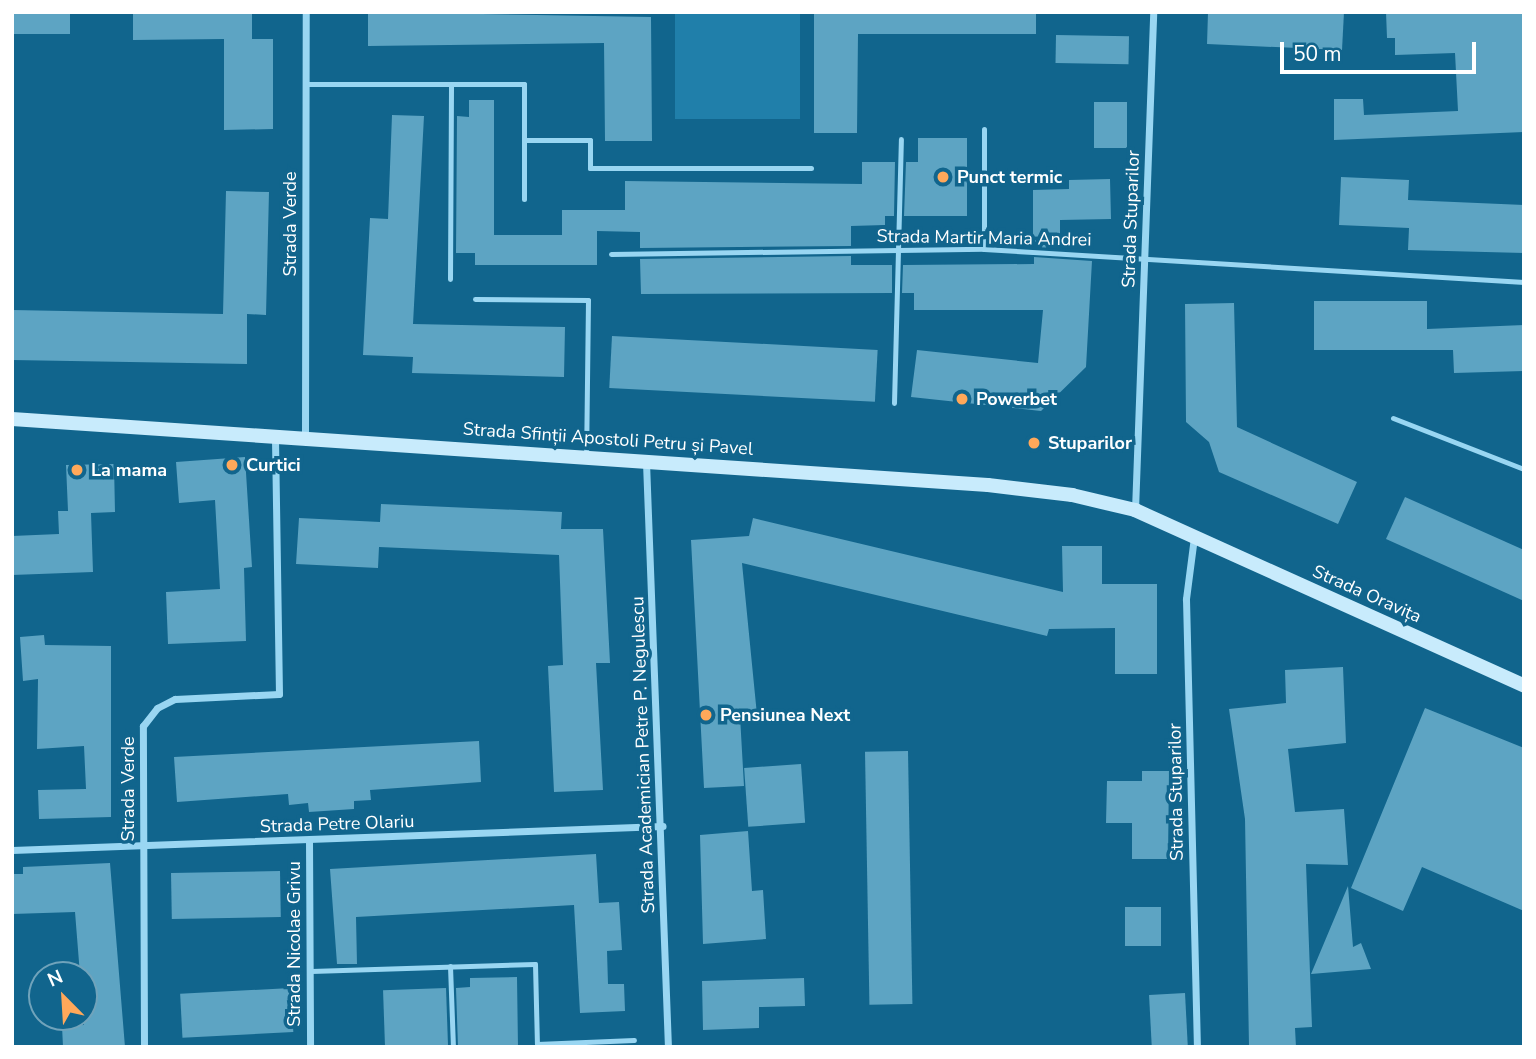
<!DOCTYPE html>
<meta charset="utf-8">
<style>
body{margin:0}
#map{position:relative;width:1536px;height:1059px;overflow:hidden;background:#11658d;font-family:"Nunito Sans",sans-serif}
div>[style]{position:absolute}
.green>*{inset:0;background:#207faa;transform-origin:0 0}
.building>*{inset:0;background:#5da4c3;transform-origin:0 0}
.lane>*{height:5px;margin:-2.5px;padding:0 2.5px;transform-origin:2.5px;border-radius:2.5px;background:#99d6f2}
.street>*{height:7px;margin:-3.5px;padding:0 3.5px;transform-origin:3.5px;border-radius:3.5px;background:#99d6f2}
.secondary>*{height:14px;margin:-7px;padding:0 7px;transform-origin:7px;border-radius:7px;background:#c8ebfc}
.dots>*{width:19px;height:19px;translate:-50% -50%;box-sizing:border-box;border:4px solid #11658d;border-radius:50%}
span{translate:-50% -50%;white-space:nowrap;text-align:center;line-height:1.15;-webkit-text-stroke:7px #11658d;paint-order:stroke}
.poi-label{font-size:18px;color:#fff;font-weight:700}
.left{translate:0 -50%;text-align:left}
.street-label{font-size:18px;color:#fff}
.frame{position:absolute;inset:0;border:14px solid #fff;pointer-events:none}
.north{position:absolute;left:28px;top:961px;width:70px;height:70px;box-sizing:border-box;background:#11658d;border:2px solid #70a3bb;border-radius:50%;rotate:336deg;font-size:19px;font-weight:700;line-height:28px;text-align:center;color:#fff}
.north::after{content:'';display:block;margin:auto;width:24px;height:32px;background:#ffa85a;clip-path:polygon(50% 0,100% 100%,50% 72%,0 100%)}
.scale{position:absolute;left:1280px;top:42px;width:196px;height:32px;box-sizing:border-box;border:4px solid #fff;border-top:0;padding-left:9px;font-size:21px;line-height:24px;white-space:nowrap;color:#fff;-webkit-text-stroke:5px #11658d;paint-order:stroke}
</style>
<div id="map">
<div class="green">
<div style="left:675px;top:12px;width:125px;height:107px"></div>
</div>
<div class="building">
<div style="left:12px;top:12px;width:58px;height:22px"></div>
<div style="clip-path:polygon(133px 12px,252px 12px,252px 39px,273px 39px,273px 129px,224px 130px,224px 39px,133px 40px)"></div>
<div style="clip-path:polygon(368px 12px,651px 17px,652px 141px,605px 141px,604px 43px,368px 46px)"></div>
<div style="clip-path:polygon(814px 12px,1036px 12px,1036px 34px,858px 34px,857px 133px,814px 133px)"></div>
<div style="clip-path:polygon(1208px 12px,1344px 12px,1342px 50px,1207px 44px)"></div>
<div style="clip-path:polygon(1386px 12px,1524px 12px,1524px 132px,1334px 140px,1334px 99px,1363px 99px,1364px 115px,1458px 111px,1455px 53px,1395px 55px,1395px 38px,1387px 38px)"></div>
<div style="left:1056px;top:35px;width:73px;height:28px;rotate:1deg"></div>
<div style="clip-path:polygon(469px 100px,494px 100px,494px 235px,562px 235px,562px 210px,625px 210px,625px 181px,862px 184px,862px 162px,895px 162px,894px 216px,885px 216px,885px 225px,851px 226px,851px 246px,640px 248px,640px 232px,597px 231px,597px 265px,475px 265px,475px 253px,456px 253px,457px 116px,469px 117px)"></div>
<div style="left:1127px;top:102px;width:46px;height:33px;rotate:90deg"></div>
<div style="clip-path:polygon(392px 115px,424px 116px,413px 324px,565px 327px,564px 377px,412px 373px,413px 357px,363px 355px,370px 218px,388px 219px)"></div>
<div style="clip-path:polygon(918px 138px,967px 138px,967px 216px,904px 216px,906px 162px,918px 162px)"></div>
<div style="clip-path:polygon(1341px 177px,1409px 180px,1408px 200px,1524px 205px,1524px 253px,1408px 250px,1409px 228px,1339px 225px)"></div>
<div style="clip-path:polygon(1110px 179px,1111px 219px,1060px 220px,1060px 248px,1033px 247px,1033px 190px,1069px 189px,1069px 180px)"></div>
<div style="clip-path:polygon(226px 191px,269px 192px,266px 315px,247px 314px,247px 364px,12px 360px,12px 310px,223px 314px)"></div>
<div style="clip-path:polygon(851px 256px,851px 265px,892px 265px,892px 293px,641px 294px,640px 259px)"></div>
<div style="clip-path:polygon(1034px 257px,1092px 261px,1086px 367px,1041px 411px,911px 397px,917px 350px,1038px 363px,1043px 310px,914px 310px,914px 293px,902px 293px,903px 265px,1034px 264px)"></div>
<div style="clip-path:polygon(1314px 301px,1427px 301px,1427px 329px,1524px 325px,1524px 371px,1454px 373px,1453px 350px,1314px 350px)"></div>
<div style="clip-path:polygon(1234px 303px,1237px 427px,1357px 482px,1338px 524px,1219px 472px,1209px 442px,1186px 422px,1185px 304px)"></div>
<div style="left:612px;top:336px;width:266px;height:52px;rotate:3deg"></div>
<div style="clip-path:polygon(245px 457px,252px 567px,244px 568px,246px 641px,168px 644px,166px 592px,220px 589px,215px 500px,179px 503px,176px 462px)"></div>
<div style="clip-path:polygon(114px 464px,115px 512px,91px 513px,93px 572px,12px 575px,12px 536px,59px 534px,58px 511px,68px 511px,66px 465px)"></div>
<div style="clip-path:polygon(1405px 497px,1524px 550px,1524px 601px,1386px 539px)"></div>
<div style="clip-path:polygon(381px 504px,562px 512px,561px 529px,603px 529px,610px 663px,596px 663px,603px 790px,554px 792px,548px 666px,563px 665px,559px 555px,379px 547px,378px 568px,296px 564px,299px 518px,380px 522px)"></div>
<div style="clip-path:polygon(753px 518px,1063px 592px,1062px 546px,1102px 546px,1102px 584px,1157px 584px,1157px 674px,1115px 674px,1115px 628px,1049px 629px,1047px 636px,742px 563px,757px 715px,740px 716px,744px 786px,704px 788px,691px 540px,749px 536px)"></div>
<div style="clip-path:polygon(44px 635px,45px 645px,111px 646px,111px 817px,39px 819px,38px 790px,86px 789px,84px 746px,37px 749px,38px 679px,23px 681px,20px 637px)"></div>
<div style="clip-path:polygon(1343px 667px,1346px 743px,1288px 749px,1295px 812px,1344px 809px,1348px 865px,1306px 864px,1312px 1027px,1295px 1028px,1296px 1047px,1249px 1047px,1245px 819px,1229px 709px,1286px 703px,1285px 670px)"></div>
<div style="clip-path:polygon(1425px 708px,1524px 748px,1524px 911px,1422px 867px,1403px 911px,1351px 888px)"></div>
<div style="clip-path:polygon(479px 741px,481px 782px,370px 790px,371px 800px,354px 801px,354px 809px,309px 812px,308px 803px,289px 805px,288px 794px,177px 802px,174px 757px)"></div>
<div style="left:908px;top:751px;width:253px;height:43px;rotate:89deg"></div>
<div style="left:801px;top:764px;width:59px;height:57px;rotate:86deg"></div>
<div style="clip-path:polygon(1142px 771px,1169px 771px,1168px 859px,1132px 859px,1132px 823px,1106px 823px,1107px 781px,1142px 781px)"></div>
<div style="clip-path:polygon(748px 831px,752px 891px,763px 890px,766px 939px,703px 944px,700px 835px)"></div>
<div style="clip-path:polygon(596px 854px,599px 903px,619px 902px,622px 950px,607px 951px,608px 984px,624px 984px,625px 1011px,580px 1013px,574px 905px,356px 917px,357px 964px,337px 964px,330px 869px)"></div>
<div style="clip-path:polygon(110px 863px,125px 1047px,63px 1047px,62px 1026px,84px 1025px,75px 912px,12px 914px,12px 874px,23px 874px,23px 867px)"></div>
<div style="left:280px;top:871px;width:46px;height:109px;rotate:89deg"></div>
<div style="clip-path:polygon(1348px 886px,1353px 947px,1361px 943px,1371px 969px,1311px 974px)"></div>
<div style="left:1125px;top:907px;width:36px;height:39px"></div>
<div style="clip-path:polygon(517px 977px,518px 1047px,458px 1047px,456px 988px,470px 987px,470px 978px)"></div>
<div style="clip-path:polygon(804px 978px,805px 1006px,759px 1007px,759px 1028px,703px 1030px,702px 981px)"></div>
<div style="left:291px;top:988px;width:44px;height:111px;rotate:87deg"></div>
<div style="left:446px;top:988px;width:59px;height:63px;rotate:88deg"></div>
<div style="left:1185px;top:993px;width:54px;height:36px;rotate:87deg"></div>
</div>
<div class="lane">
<div style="left:306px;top:84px;width:218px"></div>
<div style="left:524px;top:84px;width:115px;rotate:90deg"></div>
<div style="left:524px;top:140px;width:66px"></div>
<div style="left:590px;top:140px;width:28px;rotate:90deg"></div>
<div style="left:590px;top:168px;width:221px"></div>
<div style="left:984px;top:249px;width:120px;rotate:-90deg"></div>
<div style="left:611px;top:254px;width:373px;rotate:-0.8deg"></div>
<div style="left:984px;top:249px;width:541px;rotate:3.5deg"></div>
<div style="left:450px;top:279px;width:195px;rotate:-89.7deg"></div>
<div style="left:475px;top:299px;width:113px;rotate:0.5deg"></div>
<div style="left:588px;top:300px;width:157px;rotate:90.7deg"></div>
<div style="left:894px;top:403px;width:264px;rotate:-88.5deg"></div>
<div style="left:1393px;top:418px;width:141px;rotate:21.3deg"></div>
<div style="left:450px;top:966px;width:81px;rotate:87.9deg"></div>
<div style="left:311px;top:971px;width:224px;rotate:-1.8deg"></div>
<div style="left:535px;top:964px;width:80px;rotate:88.6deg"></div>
<div style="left:537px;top:1044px;width:97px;rotate:-2.4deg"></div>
</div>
<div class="street">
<div style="left:305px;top:436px;width:424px;rotate:-89.9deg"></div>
<div style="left:646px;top:462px;width:585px;rotate:87.85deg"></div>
<div style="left:1135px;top:510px;width:498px;rotate:-87.9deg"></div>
<div style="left:1194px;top:537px;width:63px;rotate:97.4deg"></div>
<div style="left:1186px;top:599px;width:448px;rotate:88.6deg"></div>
<div style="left:309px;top:841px;width:206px;rotate:89.7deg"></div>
<div style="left:12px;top:850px;width:651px;rotate:-2.11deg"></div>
<div style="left:144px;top:1047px;width:321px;rotate:-90.2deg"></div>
<div style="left:143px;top:726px;width:23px;rotate:-52deg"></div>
<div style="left:157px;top:708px;width:20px;rotate:-27deg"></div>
<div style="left:175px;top:699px;width:104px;rotate:-2.8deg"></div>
<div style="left:279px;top:694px;width:257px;rotate:-90.9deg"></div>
</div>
<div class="secondary">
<div style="left:12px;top:419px;width:978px;rotate:3.87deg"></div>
<div style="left:988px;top:485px;width:85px;rotate:6.8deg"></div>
<div style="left:1072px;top:495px;width:65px;rotate:13.4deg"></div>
<div style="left:1135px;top:510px;width:427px;rotate:24.3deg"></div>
</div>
<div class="dots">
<div style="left:943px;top:177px;background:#ffa85a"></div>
<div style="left:962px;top:399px;background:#ffa85a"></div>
<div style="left:1034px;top:443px;background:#ffa85a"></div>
<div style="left:232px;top:465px;background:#ffa85a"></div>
<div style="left:77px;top:470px;background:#ffa85a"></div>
<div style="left:706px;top:715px;background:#ffa85a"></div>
</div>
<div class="poi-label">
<span class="left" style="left:957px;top:177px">Punct termic</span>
<span class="left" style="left:976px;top:399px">Powerbet</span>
<span class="left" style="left:1048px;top:443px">Stuparilor</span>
<span class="left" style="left:246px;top:465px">Curtici</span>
<span class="left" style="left:91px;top:470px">La mama</span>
<span class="left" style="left:720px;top:715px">Pensiunea Next</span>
</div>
<div class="street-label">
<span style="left:1131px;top:219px;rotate:-88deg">Strada Stuparilor</span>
<span style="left:290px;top:224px;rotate:-90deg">Strada Verde</span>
<span style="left:984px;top:238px;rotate:1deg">Strada Martir Maria Andrei</span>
<span style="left:608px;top:439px;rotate:4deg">Strada Sfinții Apostoli Petru și Pavel</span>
<span style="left:1367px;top:594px;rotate:24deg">Strada Oravița</span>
<span style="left:643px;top:755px;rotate:-92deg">Strada Academician Petre P. Negulescu</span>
<span style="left:128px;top:789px;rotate:-90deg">Strada Verde</span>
<span style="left:1176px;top:792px;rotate:-91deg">Strada Stuparilor</span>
<span style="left:337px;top:824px;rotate:-2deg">Strada Petre Olariu</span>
<span style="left:294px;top:944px;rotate:-90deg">Strada Nicolae Grivu</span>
</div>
<div class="frame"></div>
<div class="north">N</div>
<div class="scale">50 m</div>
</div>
